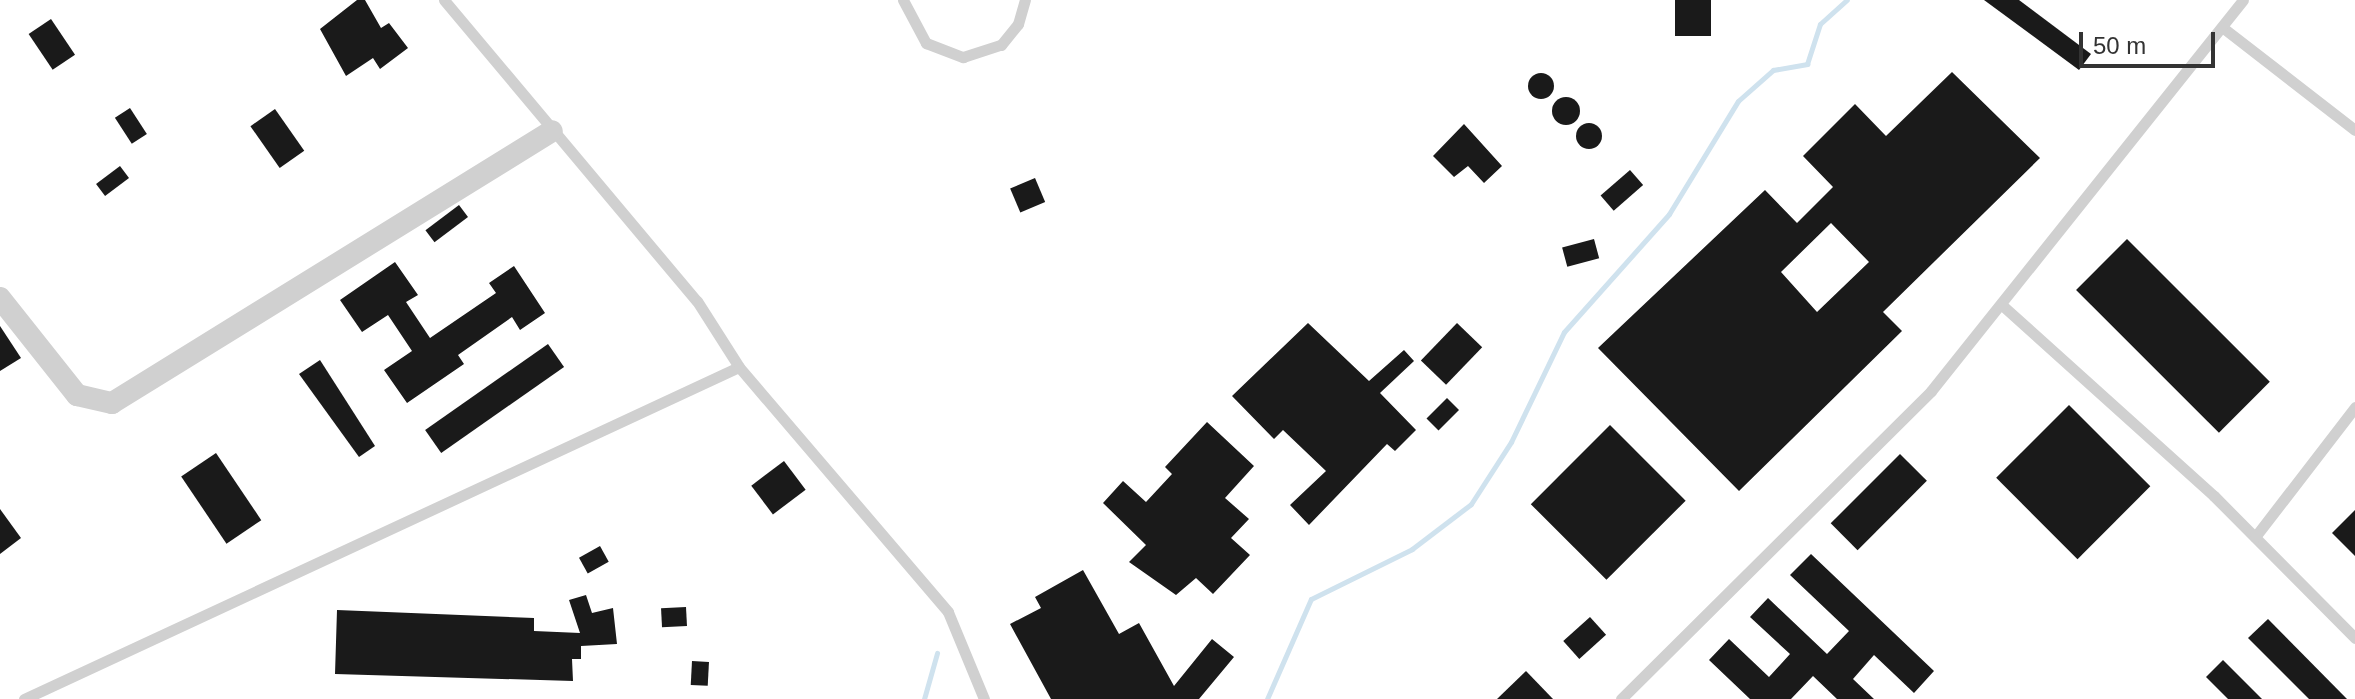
<!DOCTYPE html>
<style>
body{margin:0}
#map{position:relative;width:2355px;height:699px;overflow:hidden;background:#fff;font-family:Helvetica,sans-serif}
div>[style]{position:absolute}
.stream>*{height:5px;margin:-2.5px;padding:0 2.5px;transform-origin:2.5px;border-radius:2.5px;background:#cfe2ee}
.building>*{inset:0;background:#1a1a1a;transform-origin:0 0}
.round{border-radius:50%}
.service>*{height:11px;margin:-5.5px;padding:0 5.5px;transform-origin:5.5px;border-radius:5.5px;background:#d0d0d0}
.minor>*{height:22px;margin:-11px;padding:0 11px;transform-origin:11px;border-radius:11px;background:#d0d0d0}
span{translate:-50% -50%;white-space:nowrap;text-align:center;line-height:1.15;-webkit-text-stroke:8px #fff;paint-order:stroke}
.scale{position:absolute;left:2079px;top:32px;width:136px;height:36px;box-sizing:border-box;border:4px solid #333;border-top:0;padding-left:10px;font-size:24px;line-height:28px;white-space:nowrap;color:#333;-webkit-text-stroke:6px #fff;paint-order:stroke}
</style>
<div id="map">
<div class="stream">
<div style="left:924px;top:699px;width:48px;rotate:-74.2deg"></div>
<div style="left:1267px;top:699px;width:109px;rotate:-66.3deg"></div>
<div style="left:1311px;top:599px;width:113px;rotate:-26.3deg"></div>
<div style="left:1412px;top:549px;width:74px;rotate:-37.3deg"></div>
<div style="left:1471px;top:504px;width:74px;rotate:-57.2deg"></div>
<div style="left:1511px;top:442px;width:122px;rotate:-64.3deg"></div>
<div style="left:1564px;top:332px;width:158px;rotate:-48.3deg"></div>
<div style="left:1669px;top:214px;width:132px;rotate:-58.6deg"></div>
<div style="left:1738px;top:101px;width:47px;rotate:-41.5deg"></div>
<div style="left:1773px;top:70px;width:35px;rotate:-10deg"></div>
<div style="left:1807px;top:64px;width:42px;rotate:-72deg"></div>
<div style="left:1820px;top:24px;width:36px;rotate:-42deg"></div>
</div>
<div class="building">
<div style="clip-path:polygon(357px 0,365px 0,381px 28px,389px 23px,408px 48px,380px 69px,373px 58px,346px 76px,320px 29px)"></div>
<div style="left:1675px;top:0;width:36px;height:36px"></div>
<div style="clip-path:polygon(1984px 0,2019px 0,2091px 54px,2079px 70px)"></div>
<div style="left:51px;top:19px;width:43px;height:27px;rotate:56deg"></div>
<div style="clip-path:polygon(evenodd,1952px 72px,2040px 158px,1883px 312px,1902px 331px,1739px 491px,1598px 348px,1765px 190px,1797px 223px,1833px 187px,1803px 156px,1855px 104px,1886px 136px,1952px 72px,1831px 223px,1869px 262px,1817px 312px,1781px 272px,1831px 223px)"></div>
<div class="round" style="left:1528px;top:73px;width:26px;height:26px"></div>
<div class="round" style="left:1552px;top:97px;width:28px;height:28px"></div>
<div style="left:130px;top:108px;width:31px;height:18px;rotate:57deg"></div>
<div style="left:275px;top:109px;width:51px;height:30px;rotate:55deg"></div>
<div class="round" style="left:1576px;top:123px;width:26px;height:26px"></div>
<div style="clip-path:polygon(1464px 124px,1502px 166px,1484px 183px,1468px 166px,1454px 177px,1433px 156px)"></div>
<div style="left:120px;top:166px;width:15px;height:30px;rotate:53deg"></div>
<div style="left:1630px;top:170px;width:20px;height:39px;rotate:49deg"></div>
<div style="left:1035px;top:178px;width:26px;height:27px;rotate:67deg"></div>
<div style="left:459px;top:205px;width:15px;height:42px;rotate:53deg"></div>
<div style="left:1594px;top:239px;width:20px;height:33px;rotate:75deg"></div>
<div style="left:2127px;top:239px;width:202px;height:72px;rotate:45deg"></div>
<div style="clip-path:polygon(395px 262px,418px 295px,406px 302px,430px 338px,496px 293px,489px 283px,514px 266px,545px 313px,520px 330px,512px 317px,458px 355px,464px 364px,407px 403px,384px 370px,412px 351px,388px 315px,362px 332px,340px 300px)"></div>
<div style="clip-path:polygon(1308px 323px,1369px 381px,1404px 350px,1414px 361px,1380px 393px,1416px 430px,1395px 451px,1387px 444px,1309px 525px,1290px 505px,1326px 471px,1283px 430px,1274px 439px,1232px 396px)"></div>
<div style="left:1457px;top:323px;width:35px;height:52px;rotate:44deg"></div>
<div style="clip-path:polygon(0 326px,21px 358px,0 371px)"></div>
<div style="left:548px;top:344px;width:28px;height:150px;rotate:55deg"></div>
<div style="clip-path:polygon(320px 360px,375px 446px,359px 457px,299px 374px)"></div>
<div style="left:1447px;top:398px;width:17px;height:29px;rotate:45deg"></div>
<div style="left:2069px;top:405px;width:115px;height:103px;rotate:45deg"></div>
<div style="clip-path:polygon(1207px 422px,1254px 466px,1225px 498px,1249px 519px,1231px 538px,1250px 555px,1213px 594px,1196px 578px,1176px 595px,1129px 562px,1146px 545px,1103px 503px,1123px 481px,1146px 502px,1172px 474px,1165px 467px)"></div>
<div style="left:1610px;top:425px;width:107px;height:112px;rotate:45deg"></div>
<div style="left:216px;top:453px;width:81px;height:42px;rotate:56deg"></div>
<div style="left:1900px;top:454px;width:38px;height:98px;rotate:45deg"></div>
<div style="left:784px;top:461px;width:36px;height:41px;rotate:53deg"></div>
<div style="clip-path:polygon(0 509px,21px 538px,0 554px)"></div>
<div style="clip-path:polygon(2355px 510px,2355px 556px,2332px 533px)"></div>
<div style="left:600px;top:546px;width:18px;height:24px;rotate:61deg"></div>
<div style="clip-path:polygon(1811px 554px,1934px 671px,1914px 693px,1874px 655px,1853px 679px,1874px 699px,1837px 699px,1813px 676px,1791px 699px,1750px 699px,1709px 660px,1729px 639px,1769px 677px,1790px 654px,1750px 617px,1768px 598px,1827px 654px,1849px 631px,1790px 575px)"></div>
<div style="clip-path:polygon(1083px 570px,1119px 634px,1139px 623px,1174px 686px,1212px 639px,1234px 657px,1199px 699px,1051px 699px,1010px 624px,1041px 608px,1035px 597px)"></div>
<div style="clip-path:polygon(586px 595px,592px 613px,613px 608px,617px 644px,581px 646px,581px 659px,572px 659px,573px 681px,335px 674px,337px 610px,534px 618px,534px 631px,580px 633px,569px 600px)"></div>
<div style="left:686px;top:607px;width:19px;height:25px;rotate:87deg"></div>
<div style="left:1590px;top:617px;width:24px;height:36px;rotate:48deg"></div>
<div style="clip-path:polygon(2268px 619px,2347px 699px,2309px 699px,2248px 638px)"></div>
<div style="clip-path:polygon(2223px 660px,2262px 699px,2228px 699px,2206px 677px)"></div>
<div style="left:692px;top:661px;width:17px;height:24px;rotate:3deg"></div>
<div style="clip-path:polygon(1526px 671px,1553px 699px,1497px 699px)"></div>
</div>
<div class="service">
<div style="left:444px;top:0;width:393px;rotate:50deg"></div>
<div style="left:697px;top:301px;width:78px;rotate:57.5deg"></div>
<div style="left:903px;top:0;width:49px;rotate:61.9deg"></div>
<div style="left:926px;top:43px;width:40px;rotate:21deg"></div>
<div style="left:963px;top:57px;width:40px;rotate:-18deg"></div>
<div style="left:1001px;top:45px;width:27px;rotate:-51deg"></div>
<div style="left:1018px;top:24px;width:25px;rotate:-74deg"></div>
<div style="left:2222px;top:27px;width:168px;rotate:37.8deg"></div>
<div style="left:2003px;top:306px;width:284px;rotate:42deg"></div>
<div style="left:2214px;top:496px;width:200px;rotate:45.2deg"></div>
<div style="left:2255px;top:537px;width:164px;rotate:-52.4deg"></div>
<div style="left:24px;top:699px;width:788px;rotate:-24.91deg"></div>
<div style="left:739px;top:367px;width:322px;rotate:49.5deg"></div>
<div style="left:948px;top:612px;width:94px;rotate:67.5deg"></div>
<div style="left:1621px;top:699px;width:437px;rotate:-44.8deg"></div>
<div style="left:1931px;top:391px;width:500px;rotate:-51.41deg"></div>
</div>
<div class="minor">
<div style="left:0;top:298px;width:124px;rotate:51.6deg"></div>
<div style="left:77px;top:395px;width:36px;rotate:13deg"></div>
<div style="left:112px;top:403px;width:517px;rotate:-31.72deg"></div>
</div>
<div class="scale">50 m</div>
</div>
